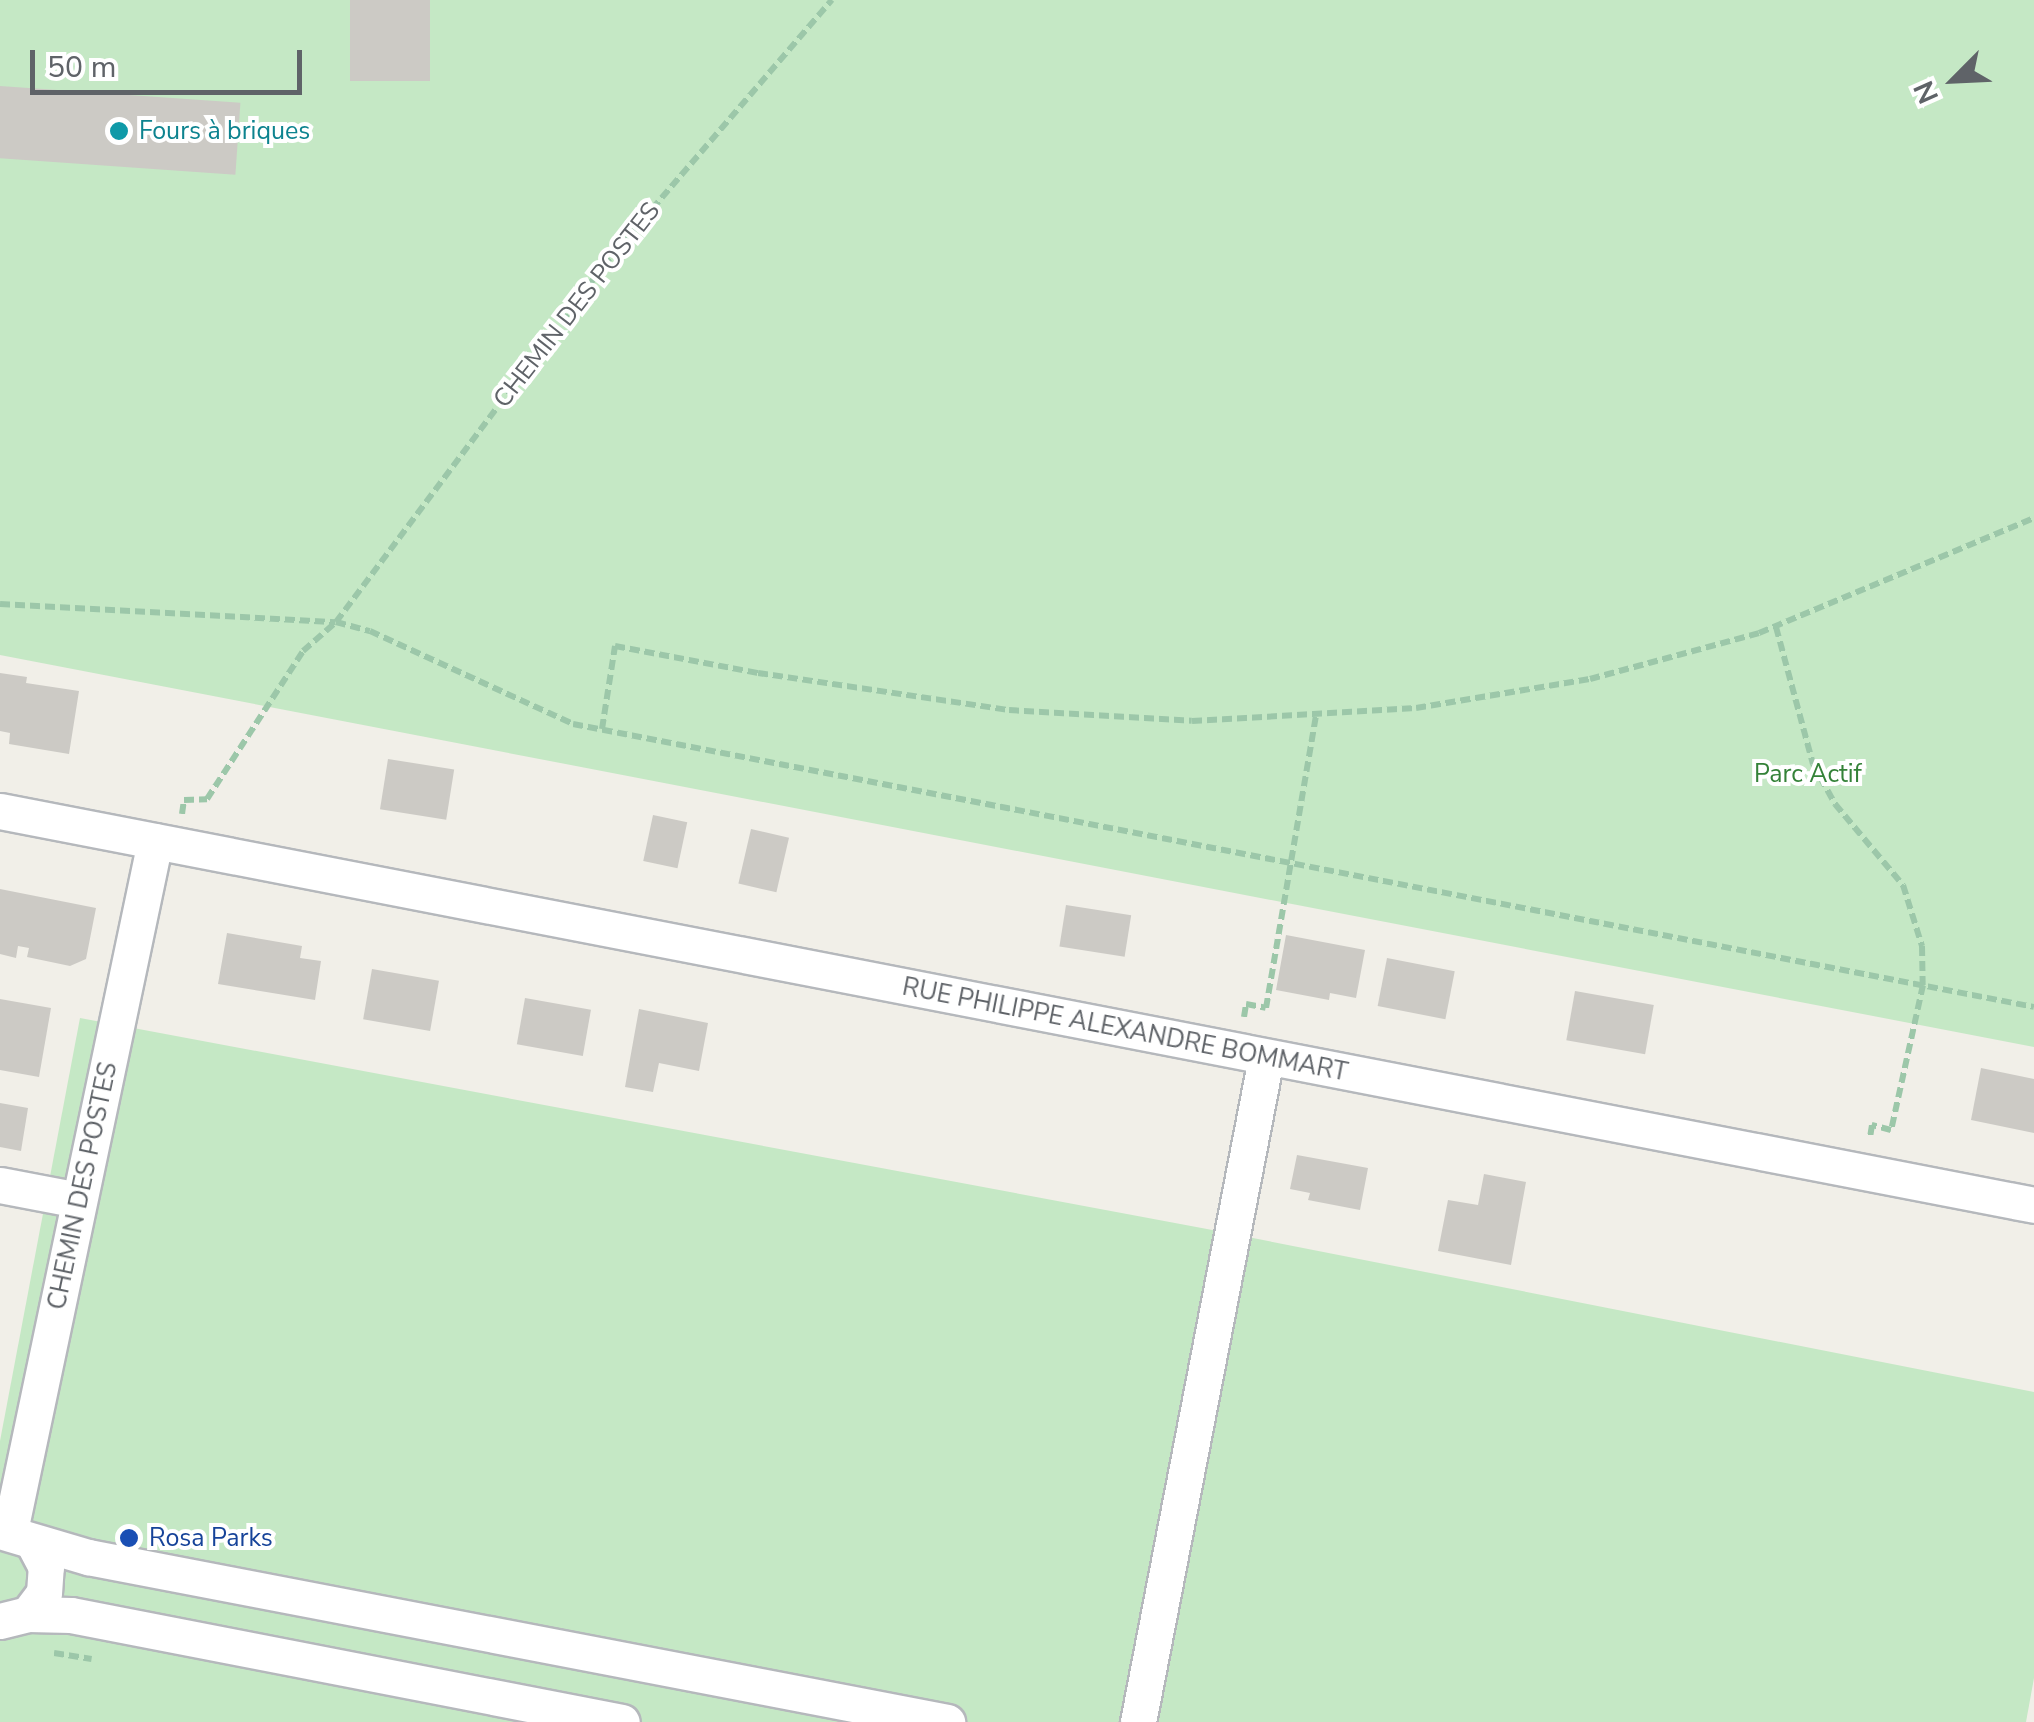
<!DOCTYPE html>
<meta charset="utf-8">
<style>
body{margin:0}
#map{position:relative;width:2034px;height:1722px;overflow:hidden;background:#f1efe8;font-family:"Nunito Sans",sans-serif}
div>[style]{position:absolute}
.green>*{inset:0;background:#c5e8c5}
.building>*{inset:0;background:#cccac5;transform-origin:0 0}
.path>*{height:6px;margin-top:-3px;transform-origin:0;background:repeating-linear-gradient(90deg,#9cc7a9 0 10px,transparent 0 15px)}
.roads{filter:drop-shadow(2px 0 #b5b8bc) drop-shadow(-2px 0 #b5b8bc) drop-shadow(0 2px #b5b8bc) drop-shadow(0 -2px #b5b8bc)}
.minor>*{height:35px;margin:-17.5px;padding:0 17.5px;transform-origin:17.5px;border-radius:17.5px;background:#fff}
.dots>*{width:28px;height:28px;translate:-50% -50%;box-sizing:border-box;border:5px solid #fff;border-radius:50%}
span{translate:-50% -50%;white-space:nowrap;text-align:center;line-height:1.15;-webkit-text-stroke:8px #fff;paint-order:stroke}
.culture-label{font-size:25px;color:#0d838f}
.left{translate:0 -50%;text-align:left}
.street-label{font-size:25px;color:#5f6368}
.park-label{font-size:25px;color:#348238}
.transit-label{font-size:25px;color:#164399}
.north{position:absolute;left:1904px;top:30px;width:100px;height:100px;-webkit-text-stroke:8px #fff;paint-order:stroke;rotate:246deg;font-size:28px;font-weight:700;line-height:40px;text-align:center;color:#5f6368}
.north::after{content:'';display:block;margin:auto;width:35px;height:45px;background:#5f6368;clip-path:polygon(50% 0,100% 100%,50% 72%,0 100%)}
.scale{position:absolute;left:30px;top:50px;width:272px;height:45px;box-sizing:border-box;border:5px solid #5f6368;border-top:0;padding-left:12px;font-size:30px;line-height:35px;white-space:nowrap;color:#5f6368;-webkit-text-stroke:8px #fff;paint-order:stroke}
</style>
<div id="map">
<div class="green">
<div style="clip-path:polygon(0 0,2034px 0,2034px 1047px,0 655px)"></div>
<div style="clip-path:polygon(80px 1018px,1207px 1229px,2034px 1392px,2034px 1678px,2026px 1722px,0 1722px,0 1441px)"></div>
</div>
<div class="building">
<div style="left:350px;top:0;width:80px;height:81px"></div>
<div style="left:0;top:86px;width:241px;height:72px;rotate:4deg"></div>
<div style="clip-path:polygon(0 673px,27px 677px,26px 683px,79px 691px,69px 754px,9px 744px,10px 733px,0 731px)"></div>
<div style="left:388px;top:759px;width:67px;height:51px;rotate:9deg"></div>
<div style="left:653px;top:815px;width:35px;height:47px;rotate:12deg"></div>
<div style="left:751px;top:829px;width:39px;height:56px;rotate:13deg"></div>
<div style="clip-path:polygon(0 889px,96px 908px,86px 959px,70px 966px,27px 957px,29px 948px,18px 946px,16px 958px,0 954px)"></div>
<div style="left:1066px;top:905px;width:66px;height:42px;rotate:9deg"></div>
<div style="clip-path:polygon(227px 933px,302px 946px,300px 958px,321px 961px,315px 1000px,218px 984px)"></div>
<div style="clip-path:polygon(1286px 935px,1365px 950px,1356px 998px,1330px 993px,1329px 1000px,1276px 990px)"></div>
<div style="left:1387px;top:958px;width:69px;height:49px;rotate:11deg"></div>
<div style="left:372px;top:969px;width:68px;height:51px;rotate:10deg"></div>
<div style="left:1575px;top:991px;width:80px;height:50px;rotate:10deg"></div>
<div style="left:525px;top:998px;width:67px;height:47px;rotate:10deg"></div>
<div style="clip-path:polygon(0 999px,51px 1008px,39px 1077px,0 1070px)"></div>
<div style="clip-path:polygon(639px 1009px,708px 1023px,699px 1071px,659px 1063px,653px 1092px,625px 1087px)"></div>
<div style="clip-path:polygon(1981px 1068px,2034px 1079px,2034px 1133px,1971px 1120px)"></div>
<div style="clip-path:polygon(0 1103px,28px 1108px,21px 1151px,0 1147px)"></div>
<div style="clip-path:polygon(1297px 1155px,1368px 1168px,1360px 1210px,1308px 1200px,1310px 1193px,1290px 1189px)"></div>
<div style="clip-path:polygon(1484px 1174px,1526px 1182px,1511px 1265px,1438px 1251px,1448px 1200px,1478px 1205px)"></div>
</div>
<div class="path">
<div style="left:0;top:604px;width:336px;rotate:3.1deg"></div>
<div style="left:336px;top:622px;width:35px;rotate:15deg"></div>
<div style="left:370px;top:631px;width:223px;rotate:24.6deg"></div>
<div style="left:573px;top:724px;width:1488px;rotate:10.96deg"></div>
<div style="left:1776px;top:627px;width:142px;rotate:74.9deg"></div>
<div style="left:1813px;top:764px;width:46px;rotate:61.2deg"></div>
<div style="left:1835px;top:804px;width:106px;rotate:50deg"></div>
<div style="left:1903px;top:885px;width:64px;rotate:72.7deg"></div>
<div style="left:1922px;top:946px;width:39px;rotate:89deg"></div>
<div style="left:1923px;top:985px;width:148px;rotate:102.4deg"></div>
<div style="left:1891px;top:1130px;width:20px;rotate:-165deg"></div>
<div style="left:1872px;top:1125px;width:13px;rotate:99deg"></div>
<div style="left:602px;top:729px;width:84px;rotate:-81.1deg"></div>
<div style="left:615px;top:646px;width:146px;rotate:10.7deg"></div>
<div style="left:758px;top:673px;width:254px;rotate:8.4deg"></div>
<div style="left:1009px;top:710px;width:183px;rotate:3.4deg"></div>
<div style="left:1192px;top:721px;width:224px;rotate:-3.3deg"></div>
<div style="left:1416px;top:708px;width:176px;rotate:-9.5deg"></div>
<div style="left:1590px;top:679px;width:175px;rotate:-15.2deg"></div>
<div style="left:1759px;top:633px;width:298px;rotate:-22.7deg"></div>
<div style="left:182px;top:814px;width:14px;rotate:-82deg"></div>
<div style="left:184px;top:800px;width:23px;rotate:-2deg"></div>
<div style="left:207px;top:799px;width:176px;rotate:-57deg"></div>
<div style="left:303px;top:651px;width:44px;rotate:-41.3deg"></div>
<div style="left:336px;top:622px;width:445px;rotate:-53.1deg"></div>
<div style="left:603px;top:266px;width:351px;rotate:-49.3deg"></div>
<div style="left:1244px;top:1017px;width:13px;rotate:-81deg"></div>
<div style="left:1246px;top:1004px;width:20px;rotate:11deg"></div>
<div style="left:1266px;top:1008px;width:298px;rotate:-80.3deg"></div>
<div style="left:54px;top:1653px;width:38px;rotate:9deg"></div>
</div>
<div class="roads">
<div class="minor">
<div style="left:0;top:811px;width:2072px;rotate:10.96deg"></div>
<div style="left:0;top:1185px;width:80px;rotate:10.8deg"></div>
<div style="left:0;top:1531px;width:92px;rotate:16.5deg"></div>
<div style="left:88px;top:1557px;width:875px;rotate:10.87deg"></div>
<div style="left:10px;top:1531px;width:705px;rotate:-78.13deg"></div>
<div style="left:28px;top:1614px;width:43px;rotate:1.3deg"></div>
<div style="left:71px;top:1615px;width:561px;rotate:10.99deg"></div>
<div style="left:0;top:1621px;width:29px;rotate:-14deg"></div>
<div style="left:28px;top:1614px;width:26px;rotate:-53deg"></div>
<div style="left:44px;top:1593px;width:26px;rotate:-86deg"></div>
<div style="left:46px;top:1567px;width:26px;rotate:-118deg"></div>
<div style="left:1138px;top:1722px;width:676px;rotate:-79.09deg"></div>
</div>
</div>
<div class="dots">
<div style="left:119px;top:131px;background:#0f9aa8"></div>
<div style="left:129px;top:1538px;background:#1a4fb4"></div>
</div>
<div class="culture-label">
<span class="left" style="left:139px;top:131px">Fours à briques</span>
</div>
<div class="street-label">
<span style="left:577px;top:305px;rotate:-52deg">CHEMIN DES POSTES</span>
<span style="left:1125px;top:1030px;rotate:11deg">RUE PHILIPPE ALEXANDRE BOMMART</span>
<span style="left:83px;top:1186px;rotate:-78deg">CHEMIN DES POSTES</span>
</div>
<div class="park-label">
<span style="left:1808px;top:774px">Parc Actif</span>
</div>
<div class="transit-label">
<span class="left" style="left:149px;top:1538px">Rosa Parks</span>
</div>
<div class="north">N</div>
<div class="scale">50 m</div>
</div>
